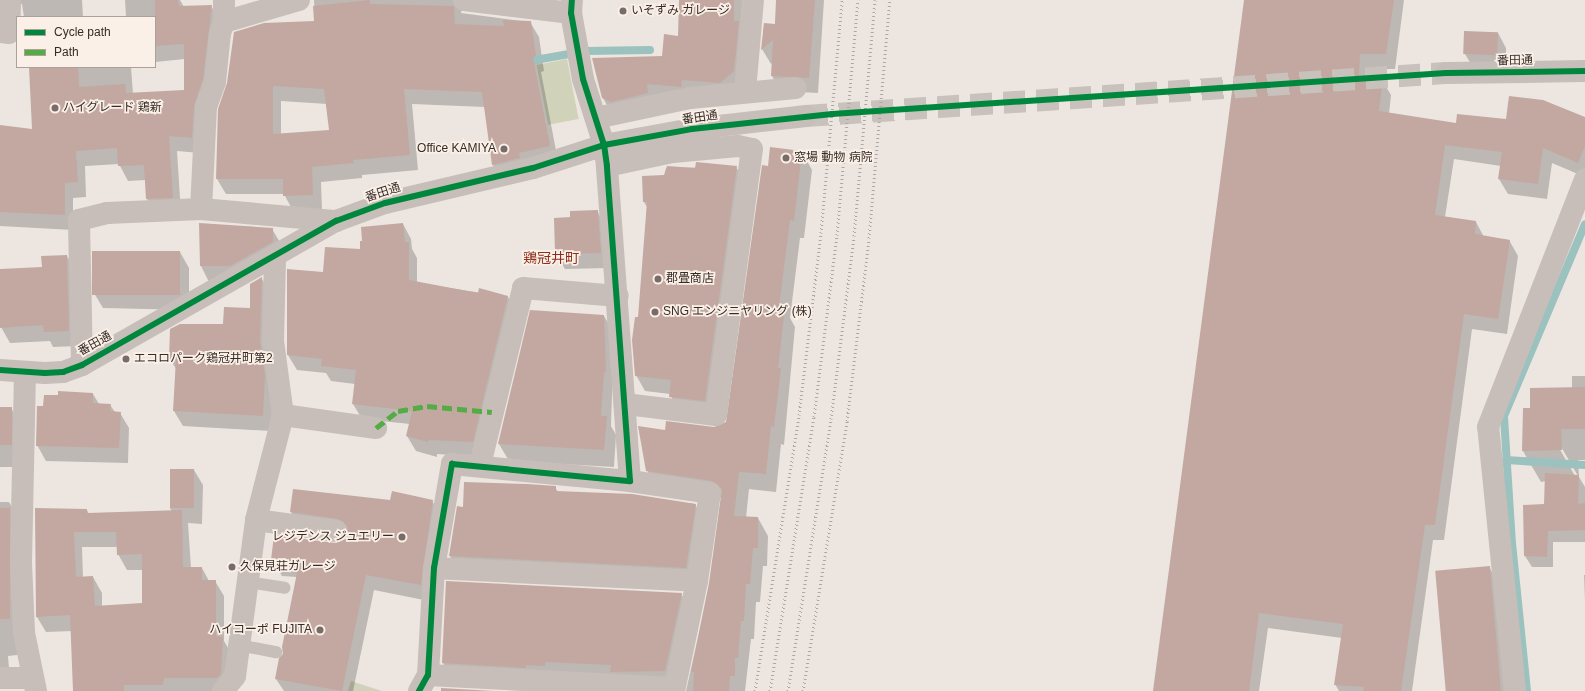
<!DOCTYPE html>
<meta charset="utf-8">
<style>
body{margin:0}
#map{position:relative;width:1585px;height:691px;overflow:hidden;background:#ede6e0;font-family:Helvetica,"Noto Sans JP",sans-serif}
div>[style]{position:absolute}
.green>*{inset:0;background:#d0d3b9;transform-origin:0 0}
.shadow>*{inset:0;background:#0003}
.stream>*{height:8px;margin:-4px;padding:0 4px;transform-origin:4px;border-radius:4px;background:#9bc2be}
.building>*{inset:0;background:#c2a8a1;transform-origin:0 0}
.street-tunnel>*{height:22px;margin-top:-11px;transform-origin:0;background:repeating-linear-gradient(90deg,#c9c1bb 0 22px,transparent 0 33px)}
.lane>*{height:12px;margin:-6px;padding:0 6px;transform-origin:6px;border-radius:6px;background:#c7beb9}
.street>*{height:22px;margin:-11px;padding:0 11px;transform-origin:11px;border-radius:11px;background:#c7beb9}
.rail>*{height:3px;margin-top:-1.5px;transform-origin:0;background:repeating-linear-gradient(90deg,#aea7a3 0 1px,transparent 0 4px)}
.quiet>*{height:5px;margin-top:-2.5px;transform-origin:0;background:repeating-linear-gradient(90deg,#55ab44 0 10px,transparent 0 15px)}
.cycleway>*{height:6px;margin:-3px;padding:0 3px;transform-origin:3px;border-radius:3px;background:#00873e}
.dots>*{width:11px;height:11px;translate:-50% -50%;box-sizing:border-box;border:2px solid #faf0e7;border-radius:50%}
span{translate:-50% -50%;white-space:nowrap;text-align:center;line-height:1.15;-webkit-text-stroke:3.5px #faf0e7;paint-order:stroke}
.poi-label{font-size:12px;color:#372b27}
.left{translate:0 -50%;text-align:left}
.right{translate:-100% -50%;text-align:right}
.street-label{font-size:12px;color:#372b27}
.quarter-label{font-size:14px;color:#8b2e1b}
.legend{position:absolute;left:16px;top:16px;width:140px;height:52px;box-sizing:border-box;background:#faf0e7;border:1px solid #aca19a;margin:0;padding:5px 7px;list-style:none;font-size:12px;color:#372b27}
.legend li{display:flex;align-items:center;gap:8px;height:20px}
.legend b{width:20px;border:1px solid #aca19a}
</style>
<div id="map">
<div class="green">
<div style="left:567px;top:59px;width:61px;height:31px;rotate:79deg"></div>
<div style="clip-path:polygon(351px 681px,382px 691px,348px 691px)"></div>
</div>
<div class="shadow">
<div style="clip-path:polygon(0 0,82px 0,83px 17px,24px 17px,22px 4px)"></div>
<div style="clip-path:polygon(125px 0,180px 0,184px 7px,211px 6px,220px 21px,200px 153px,177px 151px,181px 213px,156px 214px,147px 199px,146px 180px,128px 181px,119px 164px,85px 166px,86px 197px,73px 198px,73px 230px,0 226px,0 126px,33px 130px,30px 67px,131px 67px,133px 94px,185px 91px,185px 59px,155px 62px,155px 17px,126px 17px)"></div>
<div style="clip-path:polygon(evenodd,314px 0,521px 0,462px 8px,461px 13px,530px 22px,539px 37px,544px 71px,541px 72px,558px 161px,502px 180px,493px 165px,485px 107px,412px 104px,418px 170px,362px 175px,362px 178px,321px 182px,322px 210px,293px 211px,284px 194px,226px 194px,217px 179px,219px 110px,315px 22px,314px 0,281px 101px,327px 104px,330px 131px,281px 134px,281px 101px)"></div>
<div style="clip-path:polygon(680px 0,743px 0,744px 89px,613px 116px,603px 98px,663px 57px,679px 37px)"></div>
<div style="clip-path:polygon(777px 0,824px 0,818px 93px,781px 91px,772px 76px,773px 62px,771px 64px,762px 49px,764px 24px,775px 25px)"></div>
<div style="clip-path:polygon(1245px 0,1404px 0,1395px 69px,1369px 69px,1368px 78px,1382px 80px,1391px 95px,1389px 114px,1457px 124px,1585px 118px,1585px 177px,1552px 163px,1547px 199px,1508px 194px,1499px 179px,1501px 166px,1454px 159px,1445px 217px,1476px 222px,1484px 237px,1509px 240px,1518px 256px,1507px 334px,1472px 329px,1444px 540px,1433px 540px,1412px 691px,1339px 691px,1335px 684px,1342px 638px,1268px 628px,1259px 691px,1154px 691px)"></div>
<div style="clip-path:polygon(1498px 33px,1506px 48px,1506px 69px,1474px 69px,1465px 54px)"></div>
<div style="clip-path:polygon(802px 152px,812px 170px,804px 238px,800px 238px,790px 318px,795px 327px,784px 445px,781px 444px,776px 492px,749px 489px,746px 518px,758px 518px,768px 536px,767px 566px,763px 566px,760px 602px,756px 602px,754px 639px,751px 639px,745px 691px,686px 691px,710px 584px,721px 498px,657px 489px,647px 470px,665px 431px,715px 428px,727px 423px,769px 167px)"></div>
<div style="clip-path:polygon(736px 167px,745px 182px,714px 416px,679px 412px,670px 394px,645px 391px,636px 375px,647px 207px,644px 202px,665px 176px,666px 168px)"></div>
<div style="clip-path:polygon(597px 211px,606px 227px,609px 268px,565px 269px,556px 254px,555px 219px,571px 218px)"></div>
<div style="clip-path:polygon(200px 224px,272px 229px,281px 244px,209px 282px,201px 266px)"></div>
<div style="clip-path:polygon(403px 224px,411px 239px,412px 249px,417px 258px,417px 283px,508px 297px,516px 312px,481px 457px,437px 454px,437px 457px,416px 451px,407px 436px,410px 424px,362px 419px,353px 404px,355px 384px,331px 381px,326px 373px,297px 370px,288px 355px,324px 273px)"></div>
<div style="clip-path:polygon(180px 252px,189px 268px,189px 310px,103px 308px,94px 293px)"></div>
<div style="clip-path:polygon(67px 256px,75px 271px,77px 346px,53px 347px,50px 341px,10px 343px,1px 327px,0 270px,43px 268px)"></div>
<div style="clip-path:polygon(262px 279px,270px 294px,273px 391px,271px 431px,183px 426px,174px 411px,176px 369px,170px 359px,171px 330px,224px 325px,251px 309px)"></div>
<div style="clip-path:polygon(604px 316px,614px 333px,611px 426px,616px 435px,614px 467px,509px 461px,499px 444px)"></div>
<div style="clip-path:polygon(evenodd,1572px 376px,1585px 376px,1585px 460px,1578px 460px,1579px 477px,1585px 487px,1585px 542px,1553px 542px,1553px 567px,1532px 567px,1525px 556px,1545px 505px,1546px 481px,1541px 482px,1523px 451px,1531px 409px,1572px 388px,1572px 376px,1560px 445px,1578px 476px,1575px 476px,1558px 446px,1560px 445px)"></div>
<div style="clip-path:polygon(93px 394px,99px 404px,110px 405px,115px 412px,120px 413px,129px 428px,128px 463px,46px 461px,37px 445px)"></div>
<div style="clip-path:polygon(0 408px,11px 408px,20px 423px,19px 467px,0 467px)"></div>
<div style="clip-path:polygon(evenodd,194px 470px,203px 485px,202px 524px,188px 523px,191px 568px,202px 568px,209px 581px,215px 581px,224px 596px,224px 641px,231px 653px,228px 691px,74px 691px,72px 631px,46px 632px,37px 617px,36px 509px,87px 510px,89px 514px,172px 512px,170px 508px,194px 470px,82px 547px,118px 547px,118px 554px,127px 570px,143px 570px,143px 604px,102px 606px,102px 593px,93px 577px,83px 578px,82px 547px)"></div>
<div style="clip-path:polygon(555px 487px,558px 492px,695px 504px,706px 524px,697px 587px,461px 575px,450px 556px,464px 508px)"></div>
<div style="clip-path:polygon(390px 501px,432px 501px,442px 517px,429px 601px,374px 590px,353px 691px,284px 691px,276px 679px,284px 654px,297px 577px,282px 576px,272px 560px,335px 544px,346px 540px,349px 535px,300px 528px,291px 512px)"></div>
<div style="clip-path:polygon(0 502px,9px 502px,18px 518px,17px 655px,8px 656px,10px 681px,0 686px)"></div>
<div style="clip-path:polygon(1489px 567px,1502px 589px,1513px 691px,1449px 691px)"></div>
<div style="clip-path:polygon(1584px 575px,1585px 575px,1585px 601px)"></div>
<div style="clip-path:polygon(681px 594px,691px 610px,674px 691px,453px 680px,443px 663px)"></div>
</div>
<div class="stream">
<div style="left:524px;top:62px;width:63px;rotate:-10.1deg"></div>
<div style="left:586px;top:51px;width:64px;rotate:-0.9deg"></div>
<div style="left:1506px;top:460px;width:79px;rotate:3.6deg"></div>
<div style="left:1527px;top:691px;width:148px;rotate:-95.8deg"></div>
<div style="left:1512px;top:544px;width:128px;rotate:-93.6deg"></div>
<div style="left:1504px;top:416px;width:208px;rotate:-67.1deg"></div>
</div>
<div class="building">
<div style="clip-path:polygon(155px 0,178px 0,179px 6px,212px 5px,203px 79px,194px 106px,192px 138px,169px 136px,173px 198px,146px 199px,144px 165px,118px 166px,117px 148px,76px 151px,78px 182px,65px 183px,65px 215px,0 212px,0 125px,32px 129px,29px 67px,78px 67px,79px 87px,125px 84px,126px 93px,184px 90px,184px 44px,155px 46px)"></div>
<div style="clip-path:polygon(evenodd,370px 0,370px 4px,454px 6px,455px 24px,504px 26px,503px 20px,531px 21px,536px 56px,533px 57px,550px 146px,519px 153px,520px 158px,492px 165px,482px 92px,404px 89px,410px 155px,353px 160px,354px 163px,312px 167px,313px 195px,283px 196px,283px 179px,216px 179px,218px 109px,227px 83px,234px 32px,264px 23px,314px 21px,313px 6px,370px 0,273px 86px,324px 89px,329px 130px,273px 134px,273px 86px)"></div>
<div style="clip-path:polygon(679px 0,734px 0,734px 21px,739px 21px,734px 71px,720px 83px,682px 80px,681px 87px,647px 84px,648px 93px,611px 102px,602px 98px,592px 58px,662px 56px,664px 34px,678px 36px)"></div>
<div style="clip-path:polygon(776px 0,815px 0,809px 78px,771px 76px,773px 40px,761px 50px,764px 23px,775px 24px)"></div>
<div style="clip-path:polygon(1244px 0,1394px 0,1386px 54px,1360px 54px,1359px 76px,1383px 79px,1379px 111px,1456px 123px,1457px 114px,1506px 119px,1509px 96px,1543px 100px,1585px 117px,1585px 146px,1578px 163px,1543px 148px,1538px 184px,1498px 179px,1502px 152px,1445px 145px,1435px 215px,1476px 221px,1475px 234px,1510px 240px,1498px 319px,1464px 314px,1435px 525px,1425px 525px,1401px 691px,1363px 691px,1364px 687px,1334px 685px,1343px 624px,1259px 613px,1249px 691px,1153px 691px)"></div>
<div style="left:1464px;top:31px;width:34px;height:23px;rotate:2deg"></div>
<div style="clip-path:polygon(770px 147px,802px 151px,794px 221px,790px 220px,779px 307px,785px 308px,778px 368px,781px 368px,774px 427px,771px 426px,766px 474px,739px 472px,734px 516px,758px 517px,758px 548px,753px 548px,750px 584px,746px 584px,744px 621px,741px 621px,738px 658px,735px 658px,735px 676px,730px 676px,729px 691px,693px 691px,694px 672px,691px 672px,709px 583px,722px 489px,712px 481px,646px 471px,638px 426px,665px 430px,666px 421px,714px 427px,726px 422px,762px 165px,768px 166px)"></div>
<div style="clip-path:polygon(696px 162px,737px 166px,705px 401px,669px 397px,671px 380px,635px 376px,632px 340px,635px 317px,638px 317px,647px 202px,643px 202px,642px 176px,664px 175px,667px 166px,695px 168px)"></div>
<div style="clip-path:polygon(598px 210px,601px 253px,555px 254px,554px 218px,570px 217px,570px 211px)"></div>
<div style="clip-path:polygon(199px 223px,273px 228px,273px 242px,230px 266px,200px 266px)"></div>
<div style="clip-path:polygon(403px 223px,405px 242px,409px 242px,409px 280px,478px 293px,479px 288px,508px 296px,473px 442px,429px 440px,428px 442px,406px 436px,412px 411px,352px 404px,356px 370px,321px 366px,322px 359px,287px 355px,287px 269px,323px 272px,325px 247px,360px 249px,360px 241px,362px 241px,361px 227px)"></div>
<div style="left:180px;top:251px;width:44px;height:88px;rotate:90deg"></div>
<div style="clip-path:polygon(67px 255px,69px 331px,44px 332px,43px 325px,0 328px,0 269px,42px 267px,41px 256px)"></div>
<div style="clip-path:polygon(262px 277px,260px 341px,265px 375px,263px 416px,173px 411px,176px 359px,169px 359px,170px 329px,180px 324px,223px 324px,224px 307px,250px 308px,250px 284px)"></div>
<div style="clip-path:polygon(530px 310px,604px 315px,606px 372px,604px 372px,601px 416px,607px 416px,604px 450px,498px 444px)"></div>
<div style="clip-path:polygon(1585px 387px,1585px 429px,1561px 429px,1562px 450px,1522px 451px,1523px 408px,1530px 408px,1530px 388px)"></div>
<div style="clip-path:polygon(58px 391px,93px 393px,93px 403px,111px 404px,110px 411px,121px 412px,119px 448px,36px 446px,37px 406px,43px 406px,44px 395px,58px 395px)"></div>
<div style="left:0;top:407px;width:12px;height:38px"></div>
<div style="left:170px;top:469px;width:24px;height:39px"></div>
<div style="clip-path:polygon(1545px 473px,1579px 475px,1578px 504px,1585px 503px,1585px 530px,1548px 531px,1547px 557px,1524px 556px,1523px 505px,1544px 504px)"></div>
<div style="clip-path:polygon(464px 482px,527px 484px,556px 486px,556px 491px,632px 494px,696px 504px,686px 568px,449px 556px,457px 506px,463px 507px)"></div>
<div style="clip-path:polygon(293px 489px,390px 500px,392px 491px,433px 500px,421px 585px,366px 575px,342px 691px,275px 679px,279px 658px,283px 654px,282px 647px,299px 563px,271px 560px,274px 535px,335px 543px,346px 539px,348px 532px,347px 526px,338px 519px,290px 512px)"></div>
<div style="left:0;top:508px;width:10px;height:111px"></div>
<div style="clip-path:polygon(evenodd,35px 508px,87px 509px,87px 513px,182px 510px,183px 567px,202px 567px,202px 580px,216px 580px,216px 636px,223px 637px,221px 674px,217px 678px,164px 678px,163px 685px,124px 685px,124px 691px,73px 691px,70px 615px,36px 617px,35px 508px,74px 532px,116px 532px,117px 555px,142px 554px,142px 603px,95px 606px,93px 576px,76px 577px,74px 532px)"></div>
<div style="left:1490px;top:566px;width:126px;height:55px;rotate:85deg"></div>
<div style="clip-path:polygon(446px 581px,682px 593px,665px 671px,610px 672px,611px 665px,545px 662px,545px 666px,526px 665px,526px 668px,442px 663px)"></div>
<div style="clip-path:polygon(441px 688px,494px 691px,441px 691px)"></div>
</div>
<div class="street-tunnel">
<div style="left:806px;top:116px;width:641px;rotate:-3.84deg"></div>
</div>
<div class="lane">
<div style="left:248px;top:582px;width:37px;rotate:9deg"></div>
<div style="left:239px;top:645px;width:38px;rotate:11deg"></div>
</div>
<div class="street">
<div style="left:224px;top:0;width:22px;rotate:90deg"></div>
<div style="left:299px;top:0;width:78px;rotate:163.7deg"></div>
<div style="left:224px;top:22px;width:12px;rotate:110deg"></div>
<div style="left:220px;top:33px;width:49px;rotate:95.8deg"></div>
<div style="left:215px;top:82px;width:27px;rotate:110deg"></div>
<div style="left:206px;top:107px;width:102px;rotate:92.8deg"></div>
<div style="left:201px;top:209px;width:136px;rotate:5.1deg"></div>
<div style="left:464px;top:0;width:108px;rotate:6.9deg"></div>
<div style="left:0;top:32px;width:9px;rotate:6deg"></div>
<div style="left:9px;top:33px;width:33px;rotate:-88deg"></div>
<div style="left:1446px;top:73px;width:139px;rotate:-0.8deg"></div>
<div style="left:745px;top:91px;width:91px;rotate:-85deg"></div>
<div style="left:596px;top:118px;width:96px;rotate:-12deg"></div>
<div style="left:690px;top:98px;width:106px;rotate:-5.4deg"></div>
<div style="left:607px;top:166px;width:67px;rotate:-12deg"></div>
<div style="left:673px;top:152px;width:65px;rotate:-5.3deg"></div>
<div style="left:738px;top:146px;width:14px;rotate:12deg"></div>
<div style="left:752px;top:149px;width:268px;rotate:97.7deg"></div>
<div style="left:716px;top:415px;width:92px;rotate:-173.1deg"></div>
<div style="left:82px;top:365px;width:145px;rotate:-91.2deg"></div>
<div style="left:79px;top:220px;width:29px;rotate:-14deg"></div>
<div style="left:107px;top:213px;width:94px;rotate:-2.4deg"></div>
<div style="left:0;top:370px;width:45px;rotate:3.8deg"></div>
<div style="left:45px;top:373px;width:18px;rotate:-3deg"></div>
<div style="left:63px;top:372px;width:20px;rotate:-20deg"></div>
<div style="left:82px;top:365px;width:292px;rotate:-29.6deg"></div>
<div style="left:336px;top:221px;width:52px;rotate:-20.2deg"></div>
<div style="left:385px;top:203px;width:152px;rotate:-13.3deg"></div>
<div style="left:533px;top:168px;width:75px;rotate:-17.9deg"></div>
<div style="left:604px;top:145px;width:89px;rotate:-10.3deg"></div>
<div style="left:692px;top:129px;width:115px;rotate:-6.5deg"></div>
<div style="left:25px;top:372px;width:191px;rotate:91.2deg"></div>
<div style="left:21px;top:563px;width:70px;rotate:87.5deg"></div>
<div style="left:24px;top:633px;width:59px;rotate:78.3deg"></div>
<div style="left:283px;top:415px;width:94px;rotate:8deg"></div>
<div style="left:480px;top:465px;width:182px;rotate:-76.3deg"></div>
<div style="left:523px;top:288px;width:95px;rotate:4.8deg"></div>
<div style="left:630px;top:481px;width:81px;rotate:8.5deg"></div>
<div style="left:710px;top:493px;width:89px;rotate:98.4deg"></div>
<div style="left:697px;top:581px;width:112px;rotate:101.8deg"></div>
<div style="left:256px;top:520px;width:81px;rotate:7.8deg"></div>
<div style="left:434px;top:568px;width:263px;rotate:2.8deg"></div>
<div style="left:428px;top:675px;width:246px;rotate:3deg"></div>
<div style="left:0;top:678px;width:32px"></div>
<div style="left:223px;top:691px;width:19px;rotate:-51deg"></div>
<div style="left:235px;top:676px;width:157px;rotate:-82.3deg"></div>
<div style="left:256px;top:520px;width:108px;rotate:-75.6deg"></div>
<div style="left:283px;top:415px;width:75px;rotate:-97.7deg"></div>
<div style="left:273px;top:341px;width:84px;rotate:-88.6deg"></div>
<div style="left:419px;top:691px;width:18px;rotate:-61deg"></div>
<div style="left:428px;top:675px;width:107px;rotate:-86.8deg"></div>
<div style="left:434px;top:568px;width:106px;rotate:-80.2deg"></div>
<div style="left:452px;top:464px;width:179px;rotate:5.5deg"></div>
<div style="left:630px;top:481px;width:316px;rotate:-94.2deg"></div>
<div style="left:607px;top:166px;width:21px;rotate:-98deg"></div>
<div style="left:604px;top:145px;width:69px;rotate:-107.7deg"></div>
<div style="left:583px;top:79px;width:67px;rotate:-100.3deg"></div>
<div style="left:571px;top:13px;width:13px;rotate:-86deg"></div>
<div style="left:1515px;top:691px;width:265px;rotate:-95.8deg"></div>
<div style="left:1488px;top:427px;width:266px;rotate:-68.6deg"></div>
</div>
<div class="rail">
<div style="left:755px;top:691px;width:279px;rotate:-80.9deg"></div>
<div style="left:799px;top:415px;width:183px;rotate:-83.1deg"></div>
<div style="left:821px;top:233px;width:234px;rotate:-84.8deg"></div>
<div style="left:770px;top:691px;width:278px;rotate:-80.9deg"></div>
<div style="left:814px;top:417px;width:183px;rotate:-82.8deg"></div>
<div style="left:837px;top:235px;width:236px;rotate:-84.9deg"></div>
<div style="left:788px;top:691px;width:275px;rotate:-81deg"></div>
<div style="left:831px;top:419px;width:184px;rotate:-82.8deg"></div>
<div style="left:854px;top:236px;width:237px;rotate:-84.9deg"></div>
<div style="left:803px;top:691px;width:274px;rotate:-80.7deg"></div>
<div style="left:847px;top:421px;width:184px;rotate:-83.1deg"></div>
<div style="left:869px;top:238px;width:239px;rotate:-85deg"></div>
</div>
<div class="quiet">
<div style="left:376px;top:428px;width:28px;rotate:-38deg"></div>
<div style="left:398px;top:411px;width:29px;rotate:-10deg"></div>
<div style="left:427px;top:406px;width:65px;rotate:5.3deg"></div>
</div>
<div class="cycleway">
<div style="left:0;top:370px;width:45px;rotate:3.8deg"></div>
<div style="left:45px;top:373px;width:18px;rotate:-3deg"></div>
<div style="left:63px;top:372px;width:20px;rotate:-20deg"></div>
<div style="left:82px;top:365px;width:292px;rotate:-29.6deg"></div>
<div style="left:336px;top:221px;width:52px;rotate:-20.2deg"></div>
<div style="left:385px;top:203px;width:152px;rotate:-13.3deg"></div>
<div style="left:533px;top:168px;width:75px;rotate:-17.9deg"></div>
<div style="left:604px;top:145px;width:89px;rotate:-10.3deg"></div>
<div style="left:692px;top:129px;width:141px;rotate:-6.1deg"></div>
<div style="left:832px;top:114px;width:615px;rotate:-3.82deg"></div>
<div style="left:1446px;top:73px;width:139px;rotate:-0.8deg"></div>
<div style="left:419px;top:691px;width:18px;rotate:-61deg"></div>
<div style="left:428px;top:675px;width:107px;rotate:-86.8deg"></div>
<div style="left:434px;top:568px;width:106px;rotate:-80.2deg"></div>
<div style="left:452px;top:464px;width:179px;rotate:5.5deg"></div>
<div style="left:630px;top:481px;width:316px;rotate:-94.2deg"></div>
<div style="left:607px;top:166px;width:21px;rotate:-98deg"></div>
<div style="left:604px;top:145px;width:69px;rotate:-107.7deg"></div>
<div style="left:583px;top:79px;width:67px;rotate:-100.3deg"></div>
<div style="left:571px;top:13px;width:13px;rotate:-86deg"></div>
</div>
<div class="dots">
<div style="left:623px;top:11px;background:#776c68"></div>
<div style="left:55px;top:108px;background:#776c68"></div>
<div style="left:504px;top:149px;background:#776c68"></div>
<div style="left:786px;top:158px;background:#776c68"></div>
<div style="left:658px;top:279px;background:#776c68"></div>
<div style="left:655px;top:312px;background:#776c68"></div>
<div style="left:126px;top:359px;background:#776c68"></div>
<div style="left:402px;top:537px;background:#776c68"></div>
<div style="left:232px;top:567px;background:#776c68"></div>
<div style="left:320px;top:630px;background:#776c68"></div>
</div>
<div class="poi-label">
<span class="left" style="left:631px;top:11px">いそずみ ガレージ</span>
<span class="left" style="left:63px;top:108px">ハイグレード 鶏新</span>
<span class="right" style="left:496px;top:149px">Office KAMIYA</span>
<span class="left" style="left:794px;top:158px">窓場 動物 病院</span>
<span class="left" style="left:666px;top:279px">郡畳商店</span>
<span class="left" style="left:663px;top:312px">SNG エンジニヤリング (株)</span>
<span class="left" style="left:134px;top:359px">エコロパーク鶏冠井町第2</span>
<span class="right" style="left:394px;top:537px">レジデンス ジュエリー</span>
<span class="left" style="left:240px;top:567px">久保見荘ガレージ</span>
<span class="right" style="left:312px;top:630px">ハイコーポ FUJITA</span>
</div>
<div class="street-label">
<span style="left:1515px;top:61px;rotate:-1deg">番田通</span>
<span style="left:700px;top:118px;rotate:-8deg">番田通</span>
<span style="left:383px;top:193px;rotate:-18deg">番田通</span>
<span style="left:95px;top:344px;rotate:-29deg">番田通</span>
</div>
<div class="quarter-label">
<span style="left:551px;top:258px">鶏冠井町</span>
</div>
<ul class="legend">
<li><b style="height:5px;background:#00873e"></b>Cycle path</li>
<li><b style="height:5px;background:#55ab44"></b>Path</li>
</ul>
</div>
